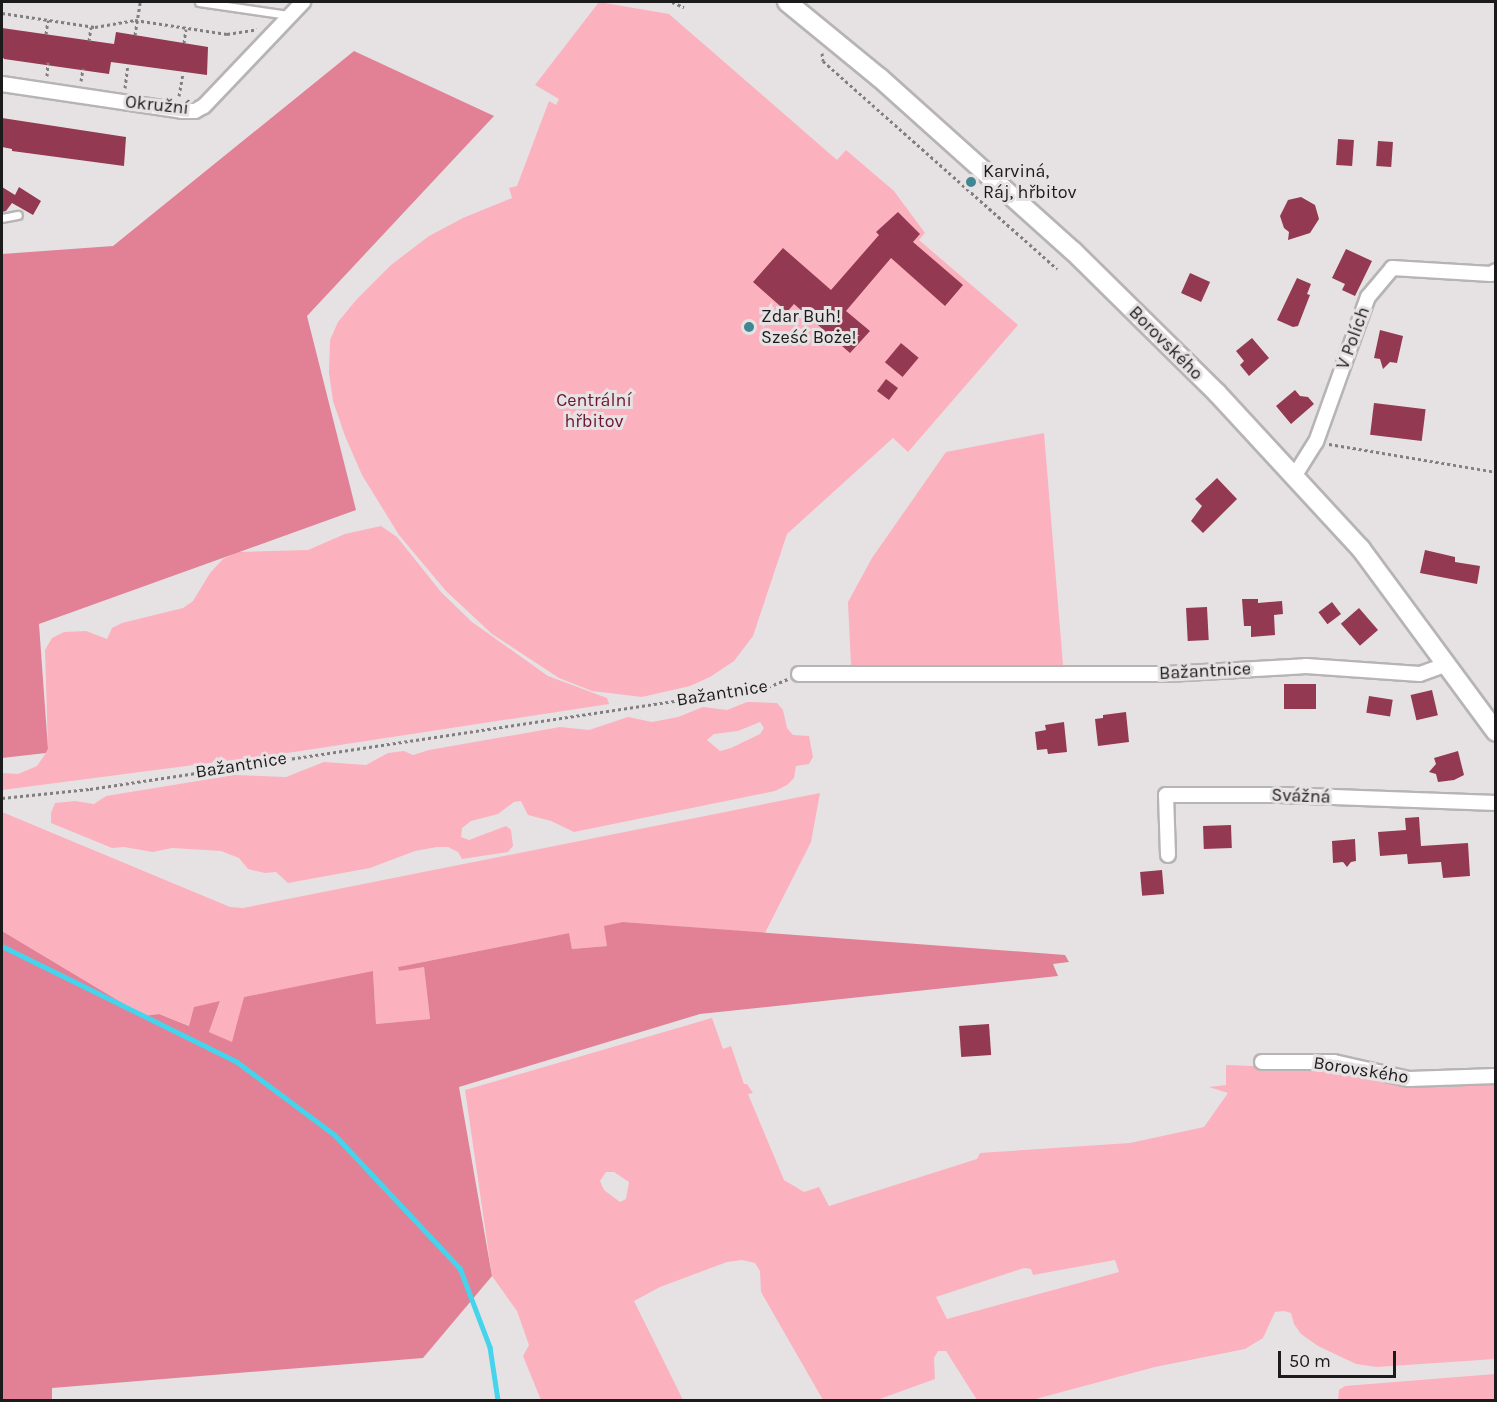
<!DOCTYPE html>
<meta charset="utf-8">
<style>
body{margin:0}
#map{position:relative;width:1497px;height:1402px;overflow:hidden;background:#e6e2e3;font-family:Karla,sans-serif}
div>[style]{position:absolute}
.green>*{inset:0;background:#fcb1bf}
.forest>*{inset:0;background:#e28096}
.stream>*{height:4.5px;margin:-2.25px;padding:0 2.25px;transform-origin:2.25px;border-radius:2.25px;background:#46d4ed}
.building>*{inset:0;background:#933951;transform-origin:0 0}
.path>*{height:3px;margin-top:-1.5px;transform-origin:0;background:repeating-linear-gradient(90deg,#827f80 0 3px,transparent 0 6px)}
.roads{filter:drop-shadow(2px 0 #b7b4b4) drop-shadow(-2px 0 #b7b4b4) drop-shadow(0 2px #b7b4b4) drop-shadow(0 -2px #b7b4b4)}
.service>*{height:7px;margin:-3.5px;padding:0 3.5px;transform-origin:3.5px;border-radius:3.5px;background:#fff}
.minor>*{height:14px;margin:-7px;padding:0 7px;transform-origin:7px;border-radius:7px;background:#fff}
.secondary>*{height:18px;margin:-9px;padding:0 9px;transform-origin:9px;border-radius:9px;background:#fff}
.dots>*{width:16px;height:16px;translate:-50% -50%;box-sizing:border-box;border:3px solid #e6e2e3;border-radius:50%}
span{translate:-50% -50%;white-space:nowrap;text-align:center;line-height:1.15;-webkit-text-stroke:6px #e6e2e3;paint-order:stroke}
.street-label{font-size:18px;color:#1c1b1b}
.poi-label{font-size:18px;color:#1c1b1b}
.left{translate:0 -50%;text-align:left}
.park-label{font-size:18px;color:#6c1431}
.frame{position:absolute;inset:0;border:3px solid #1c1b1b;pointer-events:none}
.scale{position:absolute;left:1278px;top:1351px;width:118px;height:27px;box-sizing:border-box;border:3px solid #1c1b1b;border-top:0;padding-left:8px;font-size:18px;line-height:21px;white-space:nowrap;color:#1c1b1b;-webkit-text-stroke:4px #e6e2e3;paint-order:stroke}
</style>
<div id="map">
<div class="green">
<div style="clip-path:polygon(599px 2px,669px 14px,837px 160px,846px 150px,894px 191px,925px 233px,919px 240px,1018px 325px,908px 452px,893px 438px,787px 534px,753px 636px,734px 661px,710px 677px,690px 686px,642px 697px,592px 691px,559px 678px,492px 634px,446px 591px,399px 535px,362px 475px,345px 436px,333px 401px,329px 373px,330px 340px,338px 322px,357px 299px,391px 265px,429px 236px,463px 218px,512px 198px,509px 188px,517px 186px,549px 101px,556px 105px,559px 99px,535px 85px)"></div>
<div style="clip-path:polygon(1044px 433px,1063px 665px,851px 665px,848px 602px,872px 558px,946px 452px)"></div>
<div style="clip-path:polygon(381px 526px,397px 537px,441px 592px,472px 622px,548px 676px,607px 698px,609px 704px,294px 752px,2px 790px,2px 773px,18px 774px,37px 766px,48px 750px,45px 650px,52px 638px,64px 632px,86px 631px,107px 639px,112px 628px,122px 623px,183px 608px,193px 601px,210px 573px,223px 559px,237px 552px,308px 550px,345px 534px)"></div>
<div style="clip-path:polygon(evenodd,747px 702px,777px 703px,783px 710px,787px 728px,793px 735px,809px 736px,813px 757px,809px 764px,796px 766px,794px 778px,787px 785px,775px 791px,574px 832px,551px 821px,528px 815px,521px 801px,514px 802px,498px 814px,471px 821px,462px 828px,461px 837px,469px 840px,506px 826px,511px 830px,513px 846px,508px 852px,462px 859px,458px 852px,448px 847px,437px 847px,415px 851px,370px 868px,288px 883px,276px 872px,265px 873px,248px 869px,239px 858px,221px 851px,172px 848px,153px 852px,124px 847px,112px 848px,51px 823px,51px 813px,55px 803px,75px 801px,94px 804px,106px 796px,234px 775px,286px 777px,324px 762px,366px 765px,388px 753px,404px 751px,413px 755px,429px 750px,560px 727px,589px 730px,628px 717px,652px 722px,678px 717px,703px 707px,727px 710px,747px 702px,760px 722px,764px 728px,760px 734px,731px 748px,720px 751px,707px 740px,714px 734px,738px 731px,760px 722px)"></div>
<div style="clip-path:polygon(820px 793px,811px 842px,765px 933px,623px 922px,607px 946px,572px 949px,569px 933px,398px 967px,399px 971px,424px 966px,430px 1019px,376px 1024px,373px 972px,244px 997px,233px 1043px,209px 1032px,220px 1002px,190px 1026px,159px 1014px,144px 1016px,2px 931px,2px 812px,230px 907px,243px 908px)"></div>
<div style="clip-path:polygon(evenodd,712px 1018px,723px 1049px,731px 1046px,744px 1084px,747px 1084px,753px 1093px,748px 1094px,784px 1180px,804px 1192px,819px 1187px,829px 1206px,977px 1159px,980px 1153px,1130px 1143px,1204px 1127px,1228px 1093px,1209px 1087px,1226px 1085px,1226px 1065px,1349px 1070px,1397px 1084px,1495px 1080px,1495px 1359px,1377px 1367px,1356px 1364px,1318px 1346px,1301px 1334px,1294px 1324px,1291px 1313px,1284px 1311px,1275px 1312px,1263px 1338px,1245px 1349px,1155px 1367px,1032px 1400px,977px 1400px,946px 1351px,938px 1351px,934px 1358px,935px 1379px,877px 1400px,823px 1400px,761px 1292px,760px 1271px,755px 1263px,742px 1260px,727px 1262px,660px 1287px,634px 1301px,683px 1400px,541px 1400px,523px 1356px,529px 1345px,517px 1311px,492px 1276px,465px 1090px,712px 1018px,606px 1172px,614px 1172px,629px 1182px,626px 1199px,620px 1202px,604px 1190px,600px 1181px,606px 1172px,712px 1018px,1115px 1260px,1119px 1272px,947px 1319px,936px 1297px,1024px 1268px,1031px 1269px,1033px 1275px,1115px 1260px)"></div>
<div style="clip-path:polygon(1495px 1374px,1495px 1400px,1338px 1400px,1339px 1390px,1345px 1386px)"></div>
</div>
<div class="forest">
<div style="clip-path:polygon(354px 51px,494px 116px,307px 316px,356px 510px,39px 624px,48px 749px,46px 753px,2px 758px,2px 254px,113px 246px)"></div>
<div style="clip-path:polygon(623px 922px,1065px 955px,1069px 962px,1053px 964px,1058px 976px,700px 1014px,459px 1087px,492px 1276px,423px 1358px,52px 1388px,52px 1400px,2px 1400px,2px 931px,144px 1016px,159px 1014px,189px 1026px,194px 1007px,220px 1001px,209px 1032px,232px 1042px,244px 997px,373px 971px,376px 1024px,430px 1019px,424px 967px,399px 971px,398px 967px,569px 933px,572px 949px,607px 946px,604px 926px)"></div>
</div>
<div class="stream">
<div style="left:2px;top:946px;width:261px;rotate:26.2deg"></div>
<div style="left:236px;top:1061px;width:124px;rotate:36.8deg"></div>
<div style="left:335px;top:1135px;width:183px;rotate:46.8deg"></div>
<div style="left:460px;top:1268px;width:85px;rotate:69.2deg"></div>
<div style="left:490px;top:1347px;width:54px;rotate:81.4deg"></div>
</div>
<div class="building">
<div style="clip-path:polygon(2px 28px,114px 44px,116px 32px,208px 47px,207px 75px,111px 62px,109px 74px,4px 59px,2px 56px)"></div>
<div style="clip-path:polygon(2px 118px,126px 137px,124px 166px,12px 151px,12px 149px,2px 147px)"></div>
<div style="left:1338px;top:139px;width:16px;height:26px;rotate:4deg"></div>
<div style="left:1378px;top:141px;width:15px;height:25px;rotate:4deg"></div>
<div style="clip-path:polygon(2px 187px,15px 195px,19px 187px,41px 201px,33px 215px,12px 203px,6px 211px,2px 212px)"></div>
<div style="clip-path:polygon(1301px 197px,1315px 205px,1319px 219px,1310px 233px,1288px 240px,1289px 232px,1284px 228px,1280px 216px,1288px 200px)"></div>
<div style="clip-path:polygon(898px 212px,920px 234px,913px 242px,963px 285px,945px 306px,891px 258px,846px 311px,870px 331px,850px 353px,794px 304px,787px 312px,753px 282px,783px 248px,831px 290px,879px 235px,876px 232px)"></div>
<div style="clip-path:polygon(1346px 249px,1372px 261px,1355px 296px,1342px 290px,1345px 284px,1332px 278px)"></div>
<div style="left:1190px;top:273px;width:22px;height:22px;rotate:24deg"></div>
<div style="clip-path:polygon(1297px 278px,1311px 284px,1307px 294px,1310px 295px,1298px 326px,1293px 327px,1277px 320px)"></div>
<div style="clip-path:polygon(1380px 330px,1403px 336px,1397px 363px,1390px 362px,1383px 369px,1380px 359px,1374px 358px)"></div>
<div style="clip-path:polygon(1252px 338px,1269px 358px,1249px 376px,1240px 365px,1244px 361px,1236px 351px)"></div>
<div style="left:901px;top:343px;width:23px;height:25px;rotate:40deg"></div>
<div style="left:886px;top:379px;width:15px;height:15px;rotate:37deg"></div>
<div style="clip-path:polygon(1295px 390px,1300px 396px,1308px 397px,1314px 404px,1291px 424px,1276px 406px)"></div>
<div style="left:1374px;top:403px;width:52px;height:32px;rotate:7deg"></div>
<div style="clip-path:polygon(1217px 478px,1237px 499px,1203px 533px,1191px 521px,1202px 506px,1195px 499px)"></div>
<div style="clip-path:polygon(1425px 550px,1455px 557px,1455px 562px,1480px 566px,1477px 584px,1420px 573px)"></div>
<div style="clip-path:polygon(1242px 599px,1258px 599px,1258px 603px,1282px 601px,1283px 614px,1274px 615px,1275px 635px,1251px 637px,1251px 626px,1244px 626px)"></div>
<div style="left:1332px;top:602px;width:15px;height:17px;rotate:53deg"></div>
<div style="left:1207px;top:607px;width:33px;height:21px;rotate:87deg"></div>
<div style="left:1359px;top:608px;width:29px;height:24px;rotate:49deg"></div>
<div style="left:1284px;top:684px;width:32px;height:25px"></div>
<div style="left:1432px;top:690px;width:26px;height:22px;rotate:77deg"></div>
<div style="left:1369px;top:696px;width:24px;height:17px;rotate:9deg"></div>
<div style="clip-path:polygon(1126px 712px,1129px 742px,1098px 746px,1095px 719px,1103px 718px,1103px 715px)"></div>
<div style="clip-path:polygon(1064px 722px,1067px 752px,1048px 754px,1047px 749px,1037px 750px,1035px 732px,1046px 730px,1045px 725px)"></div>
<div style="clip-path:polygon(1458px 751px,1464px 775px,1454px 780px,1438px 782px,1436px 774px,1429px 772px,1436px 764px,1434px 758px)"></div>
<div style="clip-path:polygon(1419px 817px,1421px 846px,1468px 843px,1470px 876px,1443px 878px,1441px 862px,1408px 864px,1407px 854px,1380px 856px,1378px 832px,1406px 830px,1405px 818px)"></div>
<div style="left:1231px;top:825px;width:23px;height:28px;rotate:88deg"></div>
<div style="clip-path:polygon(1355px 839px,1356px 861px,1351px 862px,1347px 867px,1343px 862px,1333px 863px,1332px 841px)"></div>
<div style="left:1162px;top:870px;width:24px;height:22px;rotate:85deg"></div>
<div style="left:989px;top:1024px;width:31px;height:30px;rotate:86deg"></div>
</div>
<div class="path">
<div style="left:672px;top:2px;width:13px;rotate:23deg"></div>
<div style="left:2px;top:13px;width:94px;rotate:8.6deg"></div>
<div style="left:95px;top:27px;width:41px;rotate:-9.9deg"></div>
<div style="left:135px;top:20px;width:93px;rotate:8.7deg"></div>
<div style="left:227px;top:34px;width:30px;rotate:-9deg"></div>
<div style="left:46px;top:34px;width:14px;rotate:-82deg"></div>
<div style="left:135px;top:35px;width:33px;rotate:-81deg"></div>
<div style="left:89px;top:41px;width:14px;rotate:-82deg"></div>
<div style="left:184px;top:43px;width:14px;rotate:-82deg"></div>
<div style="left:822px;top:53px;width:8px;rotate:83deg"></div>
<div style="left:823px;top:61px;width:313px;rotate:41.6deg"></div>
<div style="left:47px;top:76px;width:14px;rotate:-86deg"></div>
<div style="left:81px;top:81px;width:13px;rotate:-81deg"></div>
<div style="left:125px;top:88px;width:23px;rotate:-83deg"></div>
<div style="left:179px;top:96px;width:22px;rotate:-80deg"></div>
<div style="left:1329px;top:444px;width:169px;rotate:9.5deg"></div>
<div style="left:2px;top:798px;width:88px;rotate:-5.8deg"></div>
<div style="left:90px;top:789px;width:686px;rotate:-8.56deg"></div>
<div style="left:768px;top:687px;width:22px;rotate:-22deg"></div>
</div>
<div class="roads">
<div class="service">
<div style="left:199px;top:2px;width:90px;rotate:8.3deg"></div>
<div style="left:2px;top:218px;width:16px;rotate:-11deg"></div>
</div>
<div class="minor">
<div style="left:2px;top:84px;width:182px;rotate:8.5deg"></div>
<div style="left:182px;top:111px;width:13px"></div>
<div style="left:195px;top:111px;width:10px;rotate:-29deg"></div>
<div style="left:204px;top:106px;width:144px;rotate:-46.4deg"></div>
<div style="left:1295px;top:475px;width:39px;rotate:-58deg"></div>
<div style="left:1316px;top:442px;width:154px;rotate:-70.3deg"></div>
<div style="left:1368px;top:297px;width:38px;rotate:-50deg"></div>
<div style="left:1392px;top:268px;width:99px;rotate:3.5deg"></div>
<div style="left:1491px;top:274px;width:6px;rotate:-31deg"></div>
<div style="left:799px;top:674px;width:369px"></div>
<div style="left:1168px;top:674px;width:138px;rotate:-3.3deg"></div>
<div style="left:1306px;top:666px;width:114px;rotate:4deg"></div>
<div style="left:1420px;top:674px;width:27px;rotate:-20deg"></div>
<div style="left:1168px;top:855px;width:60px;rotate:-91.9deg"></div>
<div style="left:1166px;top:795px;width:114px"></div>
<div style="left:1280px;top:795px;width:216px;rotate:2.1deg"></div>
<div style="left:1262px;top:1062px;width:72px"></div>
<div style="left:1334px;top:1062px;width:77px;rotate:12.8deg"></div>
<div style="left:1409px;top:1079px;width:87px;rotate:-2deg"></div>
</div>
<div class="secondary">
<div style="left:787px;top:2px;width:120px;rotate:39.3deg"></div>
<div style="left:880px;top:78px;width:259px;rotate:41.9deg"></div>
<div style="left:1073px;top:251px;width:202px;rotate:44.6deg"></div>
<div style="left:1217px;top:393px;width:212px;rotate:47.3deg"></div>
<div style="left:1361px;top:549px;width:227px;rotate:53.6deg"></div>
</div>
</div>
<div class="dots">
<div style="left:971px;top:182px;background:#418693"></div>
<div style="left:749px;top:327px;background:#418693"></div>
</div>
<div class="street-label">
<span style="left:157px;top:105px;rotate:6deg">Okružní</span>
<span style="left:1353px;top:338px;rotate:-70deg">V Polích</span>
<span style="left:1166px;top:343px;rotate:45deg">Borovského</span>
<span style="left:1205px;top:671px;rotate:-3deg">Bažantnice</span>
<span style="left:722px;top:693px;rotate:-9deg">Bažantnice</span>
<span style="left:241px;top:765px;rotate:-9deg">Bažantnice</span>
<span style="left:1301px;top:796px;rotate:2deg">Svážná</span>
<span style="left:1361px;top:1070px;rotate:9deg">Borovského</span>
</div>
<div class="poi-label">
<span class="left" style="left:983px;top:182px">Karviná,<br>Ráj, hřbitov</span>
<span class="left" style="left:761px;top:327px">Zdar Buh!<br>Sześć Boże!</span>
</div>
<div class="park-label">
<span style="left:594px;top:411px">Centrální<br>hřbitov</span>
</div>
<div class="frame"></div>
<div class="scale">50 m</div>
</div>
